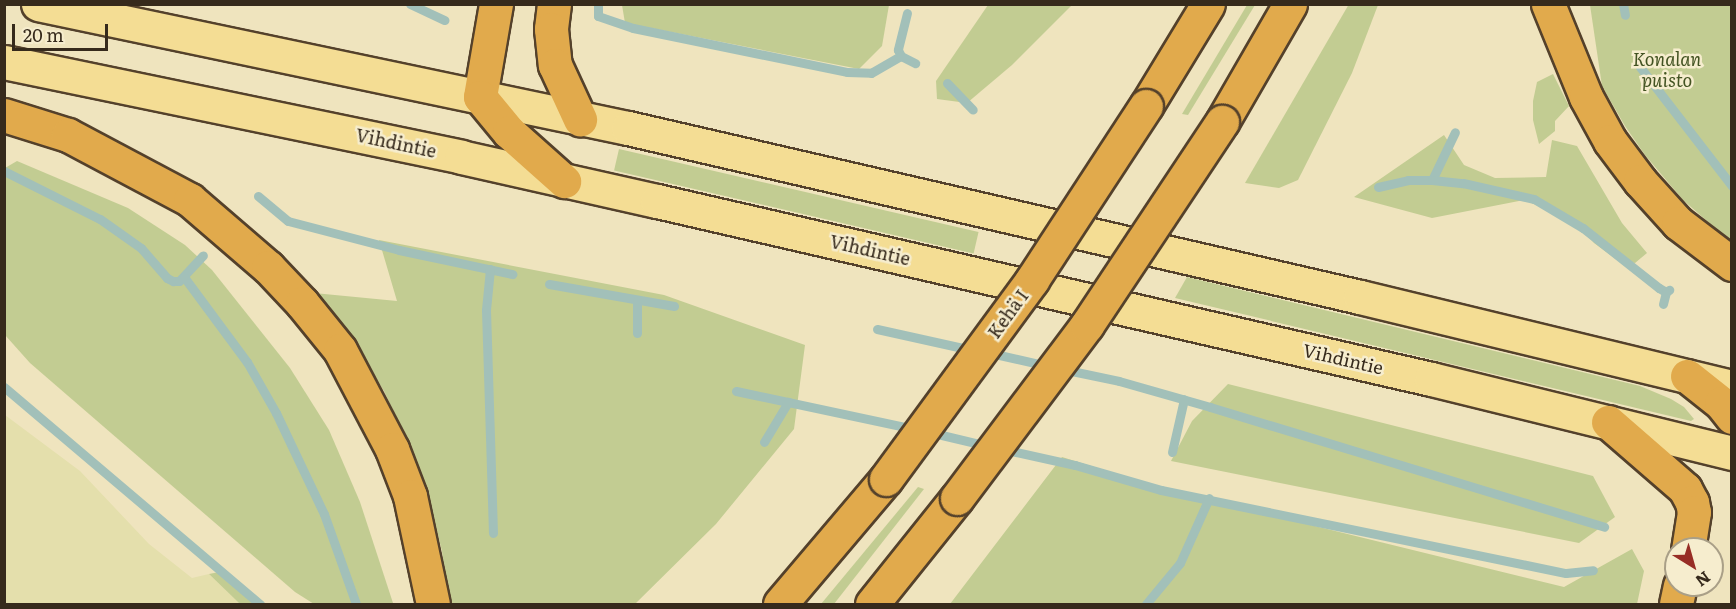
<!DOCTYPE html>
<meta charset="utf-8">
<style>
body{margin:0}
#map{position:relative;width:1736px;height:609px;overflow:hidden;background:#efe4be;font-family:Literata,serif}
div>[style]{position:absolute}
.farmland>*{inset:0;background:#e4dfac}
.green>*{inset:0;background:#c2cc92;transform-origin:0 0}
.stream>*{height:9px;margin:-4.5px;padding:0 4.5px;transform-origin:4.5px;border-radius:4.5px;background:#a2c0b9}
.roads{filter:drop-shadow(2px 0 #54412b) drop-shadow(-2px 0 #54412b) drop-shadow(0 2px #54412b) drop-shadow(0 -2px #54412b)}
.major>*{height:33px;margin:-16.5px;padding:0 16.5px;transform-origin:16.5px;border-radius:16.5px;background:#f4dd94}
.highway>*{height:33px;margin:-16.5px;padding:0 16.5px;transform-origin:16.5px;border-radius:16.5px;background:#e1aa4c}
.bridges{filter:drop-shadow(2px 0 #54412b) drop-shadow(-2px 0 #54412b) drop-shadow(0 2px #54412b) drop-shadow(0 -2px #54412b)}
.highway-bridge>*{height:33px;margin:-16.5px;padding:0 16.5px;transform-origin:16.5px;border-radius:16.5px;background:#e1aa4c}
span{translate:-50% -50%;white-space:nowrap;text-align:center;line-height:1.15;-webkit-text-stroke:5px #f6edce;paint-order:stroke}
.park-label{font-size:18px;color:#435322;font-style:italic}
.street-label{font-size:18px;color:#362a1c}
.frame{position:absolute;inset:0;border:6px solid #362a1c;pointer-events:none}
.north{position:absolute;left:1664px;top:537px;width:60px;height:60px;box-sizing:border-box;background:#f6edce;border:2px solid #a99f87;border-radius:50%;rotate:143deg;font-size:16px;font-weight:700;line-height:24px;text-align:center;color:#362a1c}
.north::after{content:'';display:block;margin:auto;width:21px;height:27px;background:#972d25;clip-path:polygon(50% 0,100% 100%,50% 72%,0 100%)}
.scale{position:absolute;left:12px;top:24px;width:96px;height:27px;box-sizing:border-box;border:3px solid #362a1c;border-top:0;padding-left:8px;font-size:18px;line-height:21px;white-space:nowrap;color:#362a1c;-webkit-text-stroke:4px #f6edce;paint-order:stroke}
</style>
<div id="map">
<div class="farmland">
<div style="clip-path:polygon(5px 415px,80px 471px,149px 544px,192px 578px,209px 574px,240px 604px,5px 604px)"></div>
</div>
<div class="green">
<div style="clip-path:polygon(1349px 4px,1378px 5px,1352px 73px,1298px 180px,1279px 188px,1245px 183px)"></div>
<div style="clip-path:polygon(622px 5px,622px 4px,889px 5px,882px 46px,859px 69px,625px 23px)"></div>
<div style="clip-path:polygon(988px 5px,1072px 5px,1012px 65px,967px 103px,937px 99px,936px 81px)"></div>
<div style="clip-path:polygon(1247px 5px,1255px 5px,1188px 115px,1182px 114px)"></div>
<div style="clip-path:polygon(1590px 5px,1731px 5px,1731px 242px,1683px 200px,1645px 155px,1625px 126px,1602px 86px)"></div>
<div style="clip-path:polygon(1553px 74px,1569px 106px,1555px 121px,1555px 131px,1539px 144px,1533px 120px,1533px 101px,1537px 82px)"></div>
<div style="clip-path:polygon(1444px 135px,1464px 165px,1495px 178px,1546px 177px,1552px 140px,1577px 146px,1622px 223px,1647px 253px,1635px 263px,1617px 260px,1594px 243px,1573px 220px,1524px 200px,1432px 218px,1354px 197px)"></div>
<div style="left:619px;top:149px;width:369px;height:22px;rotate:13deg"></div>
<div style="clip-path:polygon(17px 161px,128px 208px,185px 245px,212px 270px,290px 368px,329px 430px,360px 502px,393px 603px,314px 604px,295px 592px,30px 363px,5px 335px,5px 168px)"></div>
<div style="clip-path:polygon(379px 240px,664px 295px,805px 345px,794px 429px,716px 524px,635px 604px,448px 604px,442px 551px,426px 489px,405px 436px,384px 391px,353px 341px,314px 293px,397px 301px)"></div>
<div style="clip-path:polygon(1187px 277px,1640px 386px,1671px 399px,1684px 407px,1694px 419px,1691px 421px,1175px 298px)"></div>
<div style="clip-path:polygon(1228px 384px,1593px 476px,1615px 517px,1579px 543px,1171px 461px,1192px 421px)"></div>
<div style="clip-path:polygon(1062px 457px,1168px 490px,1564px 587px,1632px 549px,1644px 571px,1637px 604px,950px 604px)"></div>
<div style="clip-path:polygon(918px 487px,924px 489px,834px 604px,821px 604px)"></div>
<div style="clip-path:polygon(224px 571px,257px 604px,240px 604px,209px 574px)"></div>
</div>
<div class="stream">
<div style="left:410px;top:4px;width:38px;rotate:25deg"></div>
<div style="left:598px;top:4px;width:12px;rotate:90deg"></div>
<div style="left:598px;top:16px;width:37px;rotate:19deg"></div>
<div style="left:633px;top:28px;width:218px;rotate:11.6deg"></div>
<div style="left:847px;top:72px;width:24px;rotate:2deg"></div>
<div style="left:871px;top:73px;width:34px;rotate:-30deg"></div>
<div style="left:1623px;top:4px;width:11px;rotate:80deg"></div>
<div style="left:907px;top:13px;width:38px;rotate:104deg"></div>
<div style="left:898px;top:50px;width:7px;rotate:63deg"></div>
<div style="left:901px;top:56px;width:16px;rotate:27deg"></div>
<div style="left:1640px;top:67px;width:150px;rotate:52.3deg"></div>
<div style="left:947px;top:83px;width:37px;rotate:46deg"></div>
<div style="left:4px;top:171px;width:107px;rotate:26.6deg"></div>
<div style="left:100px;top:219px;width:50px;rotate:35.3deg"></div>
<div style="left:141px;top:248px;width:40px;rotate:49deg"></div>
<div style="left:167px;top:278px;width:7px;rotate:27deg"></div>
<div style="left:173px;top:281px;width:6px"></div>
<div style="left:179px;top:281px;width:35px;rotate:-47deg"></div>
<div style="left:1432px;top:180px;width:53px;rotate:-64.4deg"></div>
<div style="left:1378px;top:187px;width:31px;rotate:-13deg"></div>
<div style="left:1408px;top:180px;width:24px"></div>
<div style="left:1432px;top:180px;width:31px;rotate:6deg"></div>
<div style="left:1463px;top:183px;width:73px;rotate:12.7deg"></div>
<div style="left:1534px;top:199px;width:57px;rotate:30.6deg"></div>
<div style="left:1583px;top:228px;width:97px;rotate:38.3deg"></div>
<div style="left:1659px;top:288px;width:8px;rotate:30deg"></div>
<div style="left:1666px;top:292px;width:4px;rotate:-34deg"></div>
<div style="left:258px;top:196px;width:39px;rotate:40deg"></div>
<div style="left:288px;top:221px;width:115px;rotate:14.6deg"></div>
<div style="left:399px;top:250px;width:116px;rotate:12deg"></div>
<div style="left:490px;top:269px;width:41px;rotate:95.6deg"></div>
<div style="left:486px;top:310px;width:223px;rotate:88.2deg"></div>
<div style="left:184px;top:277px;width:106px;rotate:53.5deg"></div>
<div style="left:247px;top:362px;width:59px;rotate:60.4deg"></div>
<div style="left:276px;top:413px;width:112px;rotate:64.6deg"></div>
<div style="left:324px;top:514px;width:96px;rotate:70.4deg"></div>
<div style="left:549px;top:284px;width:127px;rotate:10deg"></div>
<div style="left:1663px;top:304px;width:12px;rotate:-76deg"></div>
<div style="left:877px;top:329px;width:97px;rotate:12.5deg"></div>
<div style="left:637px;top:333px;width:32px;rotate:-90deg"></div>
<div style="left:986px;top:352px;width:64px;rotate:12.7deg"></div>
<div style="left:1062px;top:369px;width:58px;rotate:11.9deg"></div>
<div style="left:1119px;top:381px;width:95px;rotate:15.9deg"></div>
<div style="left:1210px;top:407px;width:412px;rotate:16.9deg"></div>
<div style="left:4px;top:387px;width:336px;rotate:40.3deg"></div>
<div style="left:736px;top:391px;width:183px;rotate:12deg"></div>
<div style="left:929px;top:432px;width:61px;rotate:13.3deg"></div>
<div style="left:764px;top:442px;width:47px;rotate:-59deg"></div>
<div style="left:1002px;top:449px;width:75px;rotate:12.4deg"></div>
<div style="left:1075px;top:465px;width:90px;rotate:16.2deg"></div>
<div style="left:1161px;top:490px;width:413px;rotate:11.6deg"></div>
<div style="left:1566px;top:573px;width:27px;rotate:-6deg"></div>
<div style="left:1172px;top:452px;width:54px;rotate:-77.2deg"></div>
<div style="left:1146px;top:604px;width:53px;rotate:-50.3deg"></div>
<div style="left:1180px;top:563px;width:71px;rotate:-66deg"></div>
</div>
<div class="roads">
<div class="major">
<div style="left:38px;top:4px;width:603px;rotate:11.87deg"></div>
<div style="left:628px;top:128px;width:751px;rotate:13deg"></div>
<div style="left:1360px;top:297px;width:383px;rotate:13.6deg"></div>
<div style="left:4px;top:62px;width:467px;rotate:11.7deg"></div>
<div style="left:461px;top:157px;width:201px;rotate:12.7deg"></div>
<div style="left:657px;top:201px;width:794px;rotate:12.95deg"></div>
<div style="left:1431px;top:379px;width:310px;rotate:13.8deg"></div>
</div>
<div class="highway">
<div style="left:496px;top:4px;width:94px;rotate:99.8deg"></div>
<div style="left:480px;top:97px;width:45px;rotate:50.4deg"></div>
<div style="left:509px;top:132px;width:74px;rotate:41.7deg"></div>
<div style="left:554px;top:4px;width:25px;rotate:97deg"></div>
<div style="left:551px;top:29px;width:36px;rotate:84deg"></div>
<div style="left:555px;top:65px;width:60px;rotate:65.2deg"></div>
<div style="left:1548px;top:4px;width:100px;rotate:67.8deg"></div>
<div style="left:1586px;top:97px;width:50px;rotate:61.4deg"></div>
<div style="left:1610px;top:141px;width:50px;rotate:53.1deg"></div>
<div style="left:1640px;top:181px;width:57px;rotate:47.9deg"></div>
<div style="left:1678px;top:223px;width:68px;rotate:37.2deg"></div>
<div style="left:1146px;top:106px;width:119px;rotate:-58.7deg"></div>
<div style="left:4px;top:115px;width:67px;rotate:17.4deg"></div>
<div style="left:68px;top:135px;width:138px;rotate:28deg"></div>
<div style="left:190px;top:200px;width:103px;rotate:40.7deg"></div>
<div style="left:268px;top:267px;width:50px;rotate:46.6deg"></div>
<div style="left:302px;top:303px;width:60px;rotate:51deg"></div>
<div style="left:340px;top:350px;width:112px;rotate:62.3deg"></div>
<div style="left:392px;top:449px;width:50px;rotate:69deg"></div>
<div style="left:410px;top:496px;width:110px;rotate:78deg"></div>
<div style="left:1222px;top:122px;width:136px;rotate:-60deg"></div>
<div style="left:1687px;top:376px;width:43px;rotate:38.5deg"></div>
<div style="left:1721px;top:403px;width:18px;rotate:52deg"></div>
<div style="left:1608px;top:422px;width:102px;rotate:41deg"></div>
<div style="left:1685px;top:489px;width:15px;rotate:62deg"></div>
<div style="left:1692px;top:502px;width:10px;rotate:79deg"></div>
<div style="left:1694px;top:512px;width:37px;rotate:99deg"></div>
<div style="left:780px;top:604px;width:164px;rotate:-49.7deg"></div>
<div style="left:872px;top:604px;width:136px;rotate:-51.3deg"></div>
<div style="left:1676px;top:604px;width:19px;rotate:-78deg"></div>
</div>
</div>
<div class="bridges">
<div class="highway-bridge">
<div style="left:886px;top:479px;width:247px;rotate:-53.7deg"></div>
<div style="left:1032px;top:280px;width:208px;rotate:-56.8deg"></div>
<div style="left:957px;top:498px;width:216px;rotate:-53.1deg"></div>
<div style="left:1087px;top:325px;width:244px;rotate:-56.4deg"></div>
</div>
</div>
<div class="park-label">
<span style="left:1667px;top:70px">Konalan<br>puisto</span>
</div>
<div class="street-label">
<span style="left:396px;top:143px;rotate:12deg">Vihdintie</span>
<span style="left:870px;top:250px;rotate:13deg">Vihdintie</span>
<span style="left:1008px;top:314px;rotate:-54deg">Kehä I</span>
<span style="left:1343px;top:359px;rotate:13deg">Vihdintie</span>
</div>
<div class="frame"></div>
<div class="north">N</div>
<div class="scale">20 m</div>
</div>
